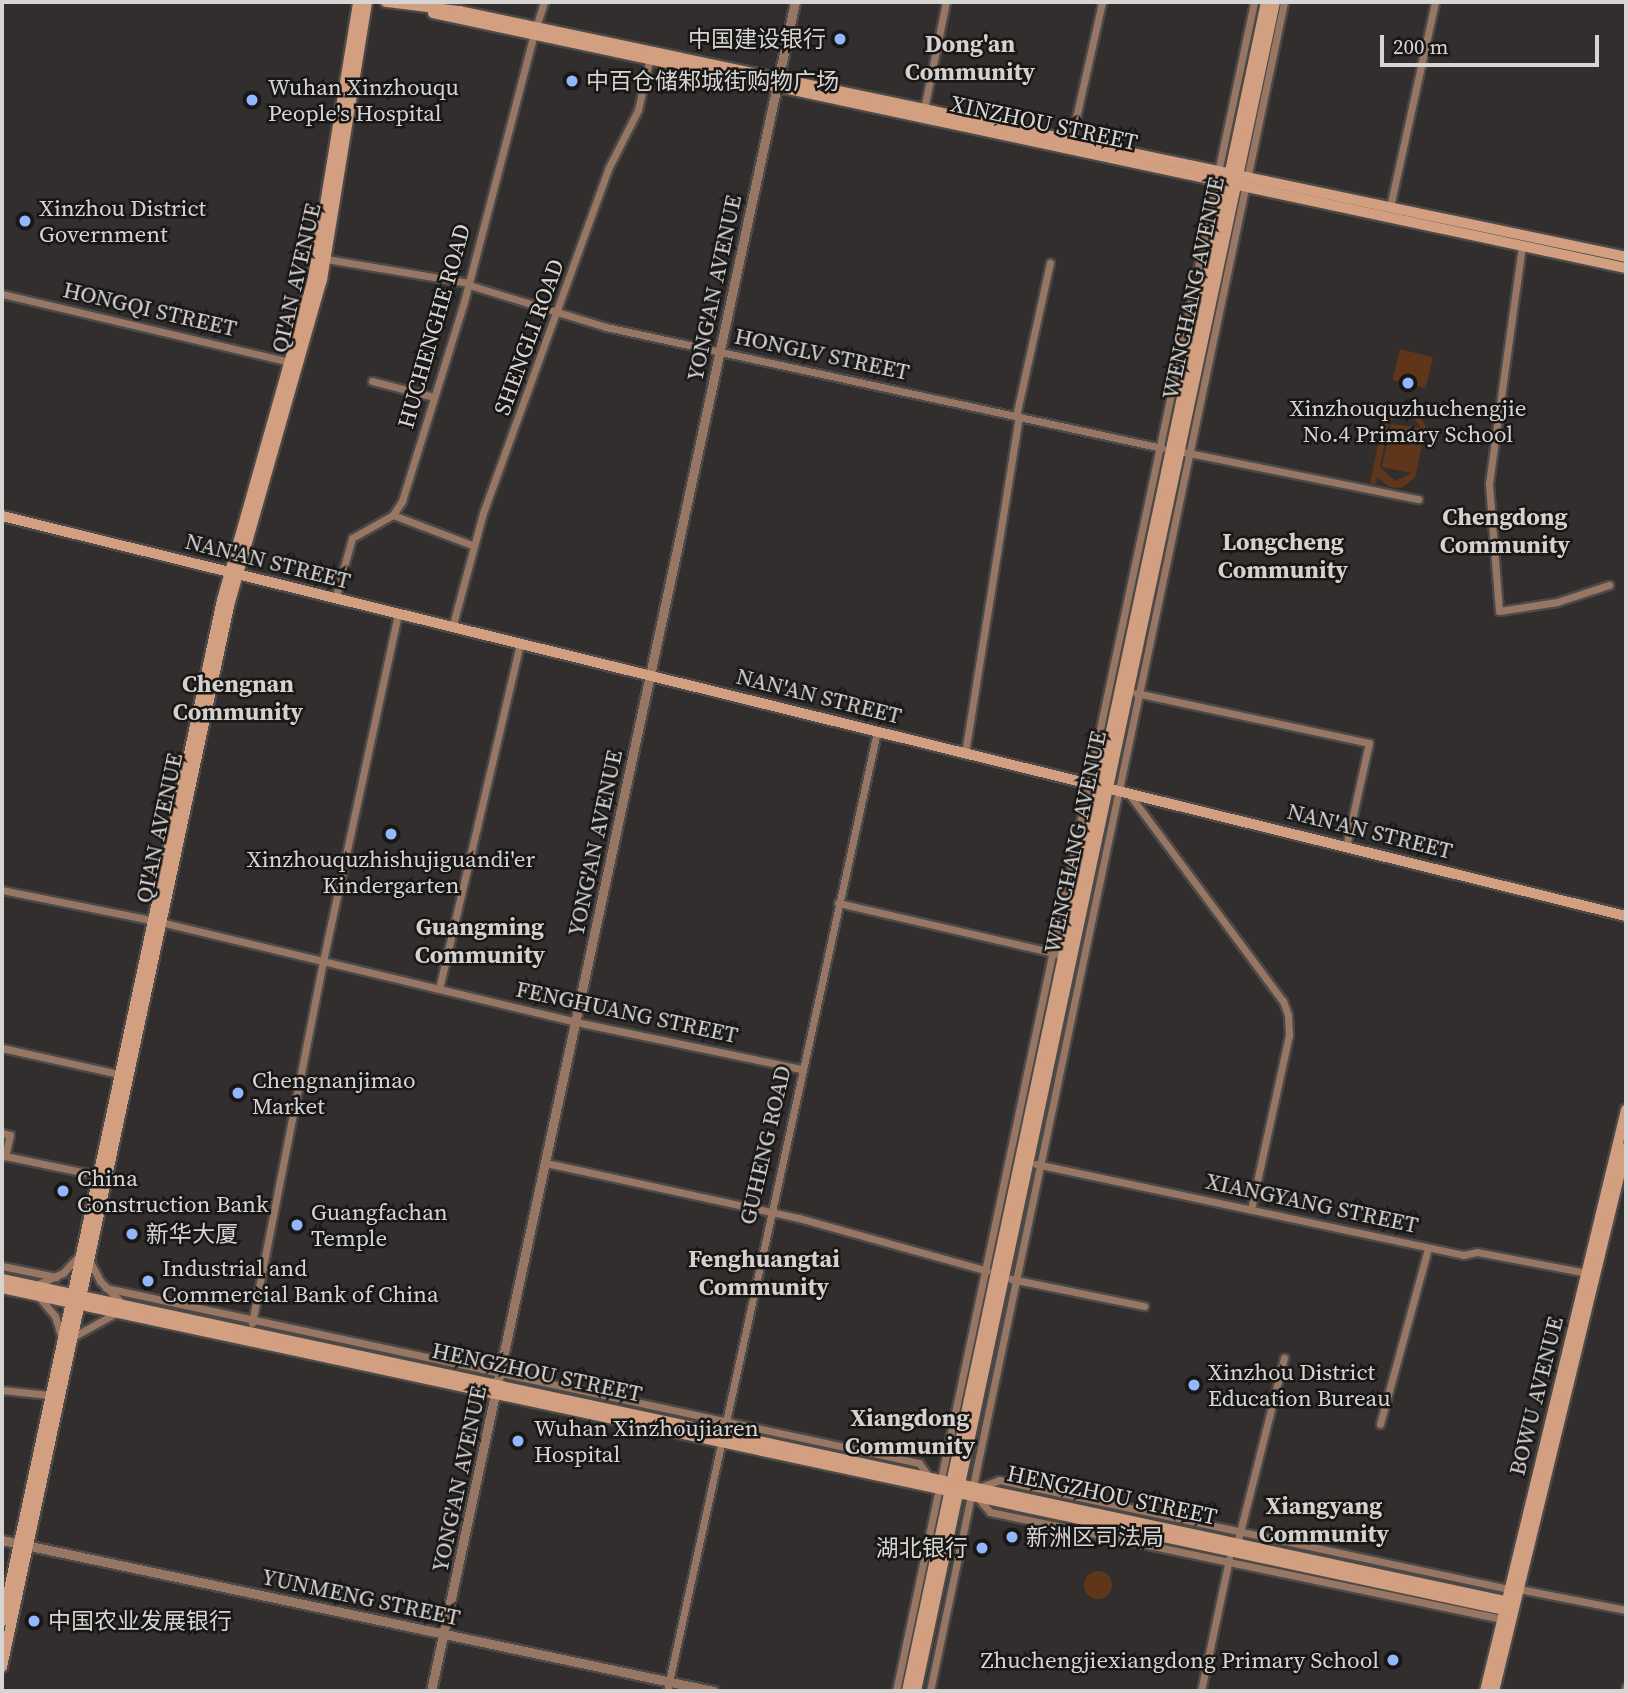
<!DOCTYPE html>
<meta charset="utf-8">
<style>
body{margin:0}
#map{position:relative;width:1628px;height:1693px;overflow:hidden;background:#312e2d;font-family:"Source Serif 4","Noto Sans SC",serif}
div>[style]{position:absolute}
.green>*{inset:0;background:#5f361a;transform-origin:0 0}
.round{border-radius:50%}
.roads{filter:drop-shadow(2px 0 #4c4948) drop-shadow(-2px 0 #4c4948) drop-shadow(0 2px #4c4948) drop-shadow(0 -2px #4c4948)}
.minor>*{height:7px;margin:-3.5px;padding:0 3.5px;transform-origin:3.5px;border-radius:3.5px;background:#977764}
.tertiary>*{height:9px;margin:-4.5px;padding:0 4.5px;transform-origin:4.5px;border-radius:4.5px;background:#977764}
.secondary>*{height:10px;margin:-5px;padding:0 5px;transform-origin:5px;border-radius:5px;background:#d2a081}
.dots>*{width:19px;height:19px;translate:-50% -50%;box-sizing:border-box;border:4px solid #181716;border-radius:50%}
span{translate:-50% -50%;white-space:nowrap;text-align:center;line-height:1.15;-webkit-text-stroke:5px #181716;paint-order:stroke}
.poi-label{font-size:23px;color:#d7d5d3}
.right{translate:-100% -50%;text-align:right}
.left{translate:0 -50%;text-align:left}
.street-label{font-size:23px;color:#d7d5d3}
.neighbourhood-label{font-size:24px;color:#d5d1cf;font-weight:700}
.frame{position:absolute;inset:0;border:4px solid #d7d5d3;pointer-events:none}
.scale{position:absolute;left:1380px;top:35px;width:219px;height:32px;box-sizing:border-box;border:4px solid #d7d5d3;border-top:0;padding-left:9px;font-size:21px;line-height:24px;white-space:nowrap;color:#d7d5d3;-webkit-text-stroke:5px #181716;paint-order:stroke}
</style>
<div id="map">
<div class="green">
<div style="left:1400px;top:349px;width:34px;height:32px;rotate:14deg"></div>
<div style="clip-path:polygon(evenodd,1386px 404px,1392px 405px,1390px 414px,1404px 409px,1416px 413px,1426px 426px,1415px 478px,1401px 488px,1389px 487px,1377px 477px,1376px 484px,1370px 483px,1386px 404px,1402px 415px,1414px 418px,1421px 428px,1391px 424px,1382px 467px,1412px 473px,1395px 481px,1380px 467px,1389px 421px,1402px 415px)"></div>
<div class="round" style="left:1084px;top:1571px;width:28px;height:28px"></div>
</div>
<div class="roads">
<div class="minor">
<div style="left:536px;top:27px;width:26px;rotate:-72deg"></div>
<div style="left:924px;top:109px;width:109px;rotate:-78.4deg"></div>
<div style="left:1071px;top:140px;width:141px;rotate:-77.3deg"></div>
<div style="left:1390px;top:207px;width:210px;rotate:-77.6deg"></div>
<div style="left:1522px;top:246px;width:240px;rotate:97.9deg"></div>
<div style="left:1489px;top:484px;width:127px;rotate:85.5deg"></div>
<div style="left:1499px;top:611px;width:59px;rotate:-8.8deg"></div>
<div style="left:1557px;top:602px;width:55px;rotate:-18.1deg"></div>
<div style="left:326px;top:259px;width:145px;rotate:9.5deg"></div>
<div style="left:469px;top:285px;width:143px;rotate:17deg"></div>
<div style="left:606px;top:327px;width:569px;rotate:12.28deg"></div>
<div style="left:2px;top:294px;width:296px;rotate:13.3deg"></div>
<div style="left:372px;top:381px;width:64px;rotate:14.5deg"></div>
<div style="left:1016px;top:416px;width:157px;rotate:-77.5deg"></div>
<div style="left:1184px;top:452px;width:239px;rotate:11.4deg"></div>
<div style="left:393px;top:515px;width:85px;rotate:20.8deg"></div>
<div style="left:335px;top:599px;width:63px;rotate:-74.4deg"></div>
<div style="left:352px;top:538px;width:47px;rotate:-29.3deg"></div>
<div style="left:393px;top:515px;width:17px;rotate:-57deg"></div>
<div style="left:402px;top:501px;width:208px;rotate:-72.7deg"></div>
<div style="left:464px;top:302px;width:274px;rotate:-75.4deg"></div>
<div style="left:452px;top:628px;width:119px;rotate:-74.9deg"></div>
<div style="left:483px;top:513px;width:366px;rotate:-70deg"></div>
<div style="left:608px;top:169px;width:66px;rotate:-63deg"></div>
<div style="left:638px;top:110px;width:50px;rotate:-77.3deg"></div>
<div style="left:1136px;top:693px;width:238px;rotate:12.1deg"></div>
<div style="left:1369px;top:743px;width:107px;rotate:102.5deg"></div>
<div style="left:965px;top:753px;width:340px;rotate:-80.9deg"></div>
<div style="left:1129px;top:794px;width:258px;rotate:53.4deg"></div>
<div style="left:1283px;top:1001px;width:15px;rotate:70deg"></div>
<div style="left:1288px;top:1015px;width:20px;rotate:87deg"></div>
<div style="left:1289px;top:1035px;width:179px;rotate:102.3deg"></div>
<div style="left:2px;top:890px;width:152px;rotate:11.4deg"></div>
<div style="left:838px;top:903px;width:232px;rotate:13deg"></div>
<div style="left:160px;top:922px;width:428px;rotate:13.5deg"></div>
<div style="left:576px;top:1022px;width:230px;rotate:11.8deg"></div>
<div style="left:439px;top:989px;width:354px;rotate:-76.8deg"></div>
<div style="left:2px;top:1048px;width:119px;rotate:12.6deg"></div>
<div style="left:2px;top:1133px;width:8px;rotate:14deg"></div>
<div style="left:10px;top:1135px;width:22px;rotate:103deg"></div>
<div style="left:5px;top:1156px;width:93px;rotate:11.8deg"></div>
<div style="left:546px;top:1163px;width:259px;rotate:12.3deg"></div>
<div style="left:799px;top:1218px;width:195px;rotate:15.7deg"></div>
<div style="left:1036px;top:1164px;width:437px;rotate:12deg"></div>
<div style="left:1463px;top:1255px;width:14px;rotate:-12deg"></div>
<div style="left:1477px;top:1252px;width:112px;rotate:10.8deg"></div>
<div style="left:89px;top:1260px;width:24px;rotate:62deg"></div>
<div style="left:100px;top:1281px;width:31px;rotate:45deg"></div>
<div style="left:2px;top:1266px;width:55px;rotate:11.5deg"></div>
<div style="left:1011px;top:1279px;width:136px;rotate:11.5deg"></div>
<div style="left:36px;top:1285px;width:30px;rotate:-24deg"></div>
<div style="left:63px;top:1273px;width:22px;rotate:-47deg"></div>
<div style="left:106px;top:1288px;width:832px;rotate:12.15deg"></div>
<div style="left:919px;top:1463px;width:17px;rotate:54deg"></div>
<div style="left:39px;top:1297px;width:25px;rotate:50deg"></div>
<div style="left:55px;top:1316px;width:21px;rotate:73deg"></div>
<div style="left:252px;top:1323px;width:369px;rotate:-78.9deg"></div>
<div style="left:323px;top:961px;width:355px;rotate:-77.8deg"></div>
<div style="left:73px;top:1337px;width:47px;rotate:-29.3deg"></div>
<div style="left:2px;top:1390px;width:47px;rotate:6.1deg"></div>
<div style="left:1380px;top:1424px;width:182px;rotate:-74.7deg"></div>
<div style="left:981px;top:1487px;width:19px;rotate:-21deg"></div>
<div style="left:999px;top:1480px;width:522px;rotate:12.06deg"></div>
<div style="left:978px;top:1498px;width:18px;rotate:49deg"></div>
<div style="left:990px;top:1512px;width:523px;rotate:11.8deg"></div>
<div style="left:1237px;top:1544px;width:192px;rotate:-75.8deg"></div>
<div style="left:1519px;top:1589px;width:109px;rotate:11.1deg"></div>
<div style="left:667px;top:1691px;width:982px;rotate:-77.65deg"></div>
<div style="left:896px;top:1691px;width:1727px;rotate:-78.03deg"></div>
<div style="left:930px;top:1691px;width:1726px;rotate:-78.16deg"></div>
<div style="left:1201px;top:1691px;width:135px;rotate:-78deg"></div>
<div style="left:1625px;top:1691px;width:4px;rotate:-76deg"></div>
</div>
<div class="tertiary">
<div style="left:2px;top:1540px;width:727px;rotate:11.99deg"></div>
<div style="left:431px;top:1691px;width:1728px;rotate:-77.84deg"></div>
</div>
<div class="secondary">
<div style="left:386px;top:2px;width:74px;rotate:7deg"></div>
<div style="left:459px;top:11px;width:1193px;rotate:11.9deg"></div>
<div style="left:433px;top:13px;width:1220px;rotate:12.07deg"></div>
<div style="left:2px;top:516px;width:1673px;rotate:13.84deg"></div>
<div style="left:2px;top:1279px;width:1547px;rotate:12.09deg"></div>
<div style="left:2px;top:1288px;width:1545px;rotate:12.1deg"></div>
<div style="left:2px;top:1622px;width:1045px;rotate:-77.85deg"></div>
<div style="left:222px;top:600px;width:335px;rotate:-74.2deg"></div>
<div style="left:313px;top:278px;width:280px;rotate:-80.7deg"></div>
<div style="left:2px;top:1667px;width:1089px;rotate:-77.92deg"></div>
<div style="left:230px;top:602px;width:335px;rotate:-74.1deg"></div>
<div style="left:322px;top:280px;width:282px;rotate:-80.8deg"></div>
<div style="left:907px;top:1691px;width:1727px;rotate:-78deg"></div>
<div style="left:916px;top:1691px;width:1727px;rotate:-78deg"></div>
<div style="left:1485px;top:1691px;width:598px;rotate:-76.36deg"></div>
<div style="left:1494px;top:1691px;width:559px;rotate:-76.34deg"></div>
</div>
</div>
<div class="dots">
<div style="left:840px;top:39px;background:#93b7fd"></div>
<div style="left:572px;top:81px;background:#93b7fd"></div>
<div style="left:252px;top:100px;background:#93b7fd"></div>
<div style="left:25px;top:221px;background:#93b7fd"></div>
<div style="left:1408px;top:383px;background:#93b7fd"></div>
<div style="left:391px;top:834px;background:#93b7fd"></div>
<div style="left:238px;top:1093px;background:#93b7fd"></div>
<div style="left:63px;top:1191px;background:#93b7fd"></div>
<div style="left:297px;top:1225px;background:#93b7fd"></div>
<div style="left:132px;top:1234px;background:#93b7fd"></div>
<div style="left:148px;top:1281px;background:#93b7fd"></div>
<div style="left:1194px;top:1385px;background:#93b7fd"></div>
<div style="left:518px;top:1441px;background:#93b7fd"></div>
<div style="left:1012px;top:1537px;background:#93b7fd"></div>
<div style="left:982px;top:1548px;background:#93b7fd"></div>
<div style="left:34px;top:1621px;background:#93b7fd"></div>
<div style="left:1393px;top:1660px;background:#93b7fd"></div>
</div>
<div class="poi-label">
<span class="right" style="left:826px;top:39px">中国建设银行</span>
<span class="left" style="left:586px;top:81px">中百仓储邾城街购物广场</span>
<span class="left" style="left:268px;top:100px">Wuhan Xinzhouqu<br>People's Hospital</span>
<span class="left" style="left:39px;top:221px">Xinzhou District<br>Government</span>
<span style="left:1408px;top:421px">Xinzhouquzhuchengjie<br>No.4 Primary School</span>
<span style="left:391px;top:872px">Xinzhouquzhishujiguandi'er<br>Kindergarten</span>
<span class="left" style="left:252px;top:1093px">Chengnanjimao<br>Market</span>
<span class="left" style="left:77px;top:1191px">China<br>Construction Bank</span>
<span class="left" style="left:311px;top:1225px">Guangfachan<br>Temple</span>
<span class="left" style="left:146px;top:1234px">新华大厦</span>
<span class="left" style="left:162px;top:1281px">Industrial and<br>Commercial Bank of China</span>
<span class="left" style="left:1208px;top:1385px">Xinzhou District<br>Education Bureau</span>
<span class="left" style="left:534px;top:1441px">Wuhan Xinzhoujiaren<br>Hospital</span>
<span class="left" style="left:1026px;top:1537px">新洲区司法局</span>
<span class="right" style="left:968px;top:1548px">湖北银行</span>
<span class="left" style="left:48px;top:1621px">中国农业发展银行</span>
<span class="right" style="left:1379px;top:1660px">Zhuchengjiexiangdong Primary School</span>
</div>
<div class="street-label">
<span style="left:1044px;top:123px;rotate:12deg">XINZHOU STREET</span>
<span style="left:296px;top:278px;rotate:-77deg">QI'AN AVENUE</span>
<span style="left:714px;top:288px;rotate:-78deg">YONG'AN AVENUE</span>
<span style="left:1193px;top:288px;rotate:-78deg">WENCHANG AVENUE</span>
<span style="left:150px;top:309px;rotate:13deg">HONGQI STREET</span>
<span style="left:434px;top:326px;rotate:-74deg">HUCHENGHE ROAD</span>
<span style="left:529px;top:337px;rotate:-70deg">SHENGLI ROAD</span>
<span style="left:822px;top:354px;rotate:12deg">HONGLV STREET</span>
<span style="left:268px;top:561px;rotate:14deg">NAN'AN STREET</span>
<span style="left:819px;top:696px;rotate:14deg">NAN'AN STREET</span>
<span style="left:159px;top:828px;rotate:-78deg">QI'AN AVENUE</span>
<span style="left:1370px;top:831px;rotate:14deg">NAN'AN STREET</span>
<span style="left:1075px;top:842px;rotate:-78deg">WENCHANG AVENUE</span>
<span style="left:595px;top:843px;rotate:-78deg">YONG'AN AVENUE</span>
<span style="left:627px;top:1012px;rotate:12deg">FENGHUANG STREET</span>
<span style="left:765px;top:1145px;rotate:-77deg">GUHENG ROAD</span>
<span style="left:1312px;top:1203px;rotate:12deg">XIANGYANG STREET</span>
<span style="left:537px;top:1372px;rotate:12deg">HENGZHOU STREET</span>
<span style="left:1536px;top:1396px;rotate:-76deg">BOWU AVENUE</span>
<span style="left:459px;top:1479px;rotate:-78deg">YONG'AN AVENUE</span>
<span style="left:1112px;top:1495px;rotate:12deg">HENGZHOU STREET</span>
<span style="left:361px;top:1597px;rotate:12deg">YUNMENG STREET</span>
</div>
<div class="neighbourhood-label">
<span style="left:970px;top:58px">Dong'an<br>Community</span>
<span style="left:1505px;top:531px">Chengdong<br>Community</span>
<span style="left:1283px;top:556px">Longcheng<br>Community</span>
<span style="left:238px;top:698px">Chengnan<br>Community</span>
<span style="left:480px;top:941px">Guangming<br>Community</span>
<span style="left:764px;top:1273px">Fenghuangtai<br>Community</span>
<span style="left:910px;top:1432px">Xiangdong<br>Community</span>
<span style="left:1324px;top:1520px">Xiangyang<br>Community</span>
</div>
<div class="frame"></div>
<div class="scale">200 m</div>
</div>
